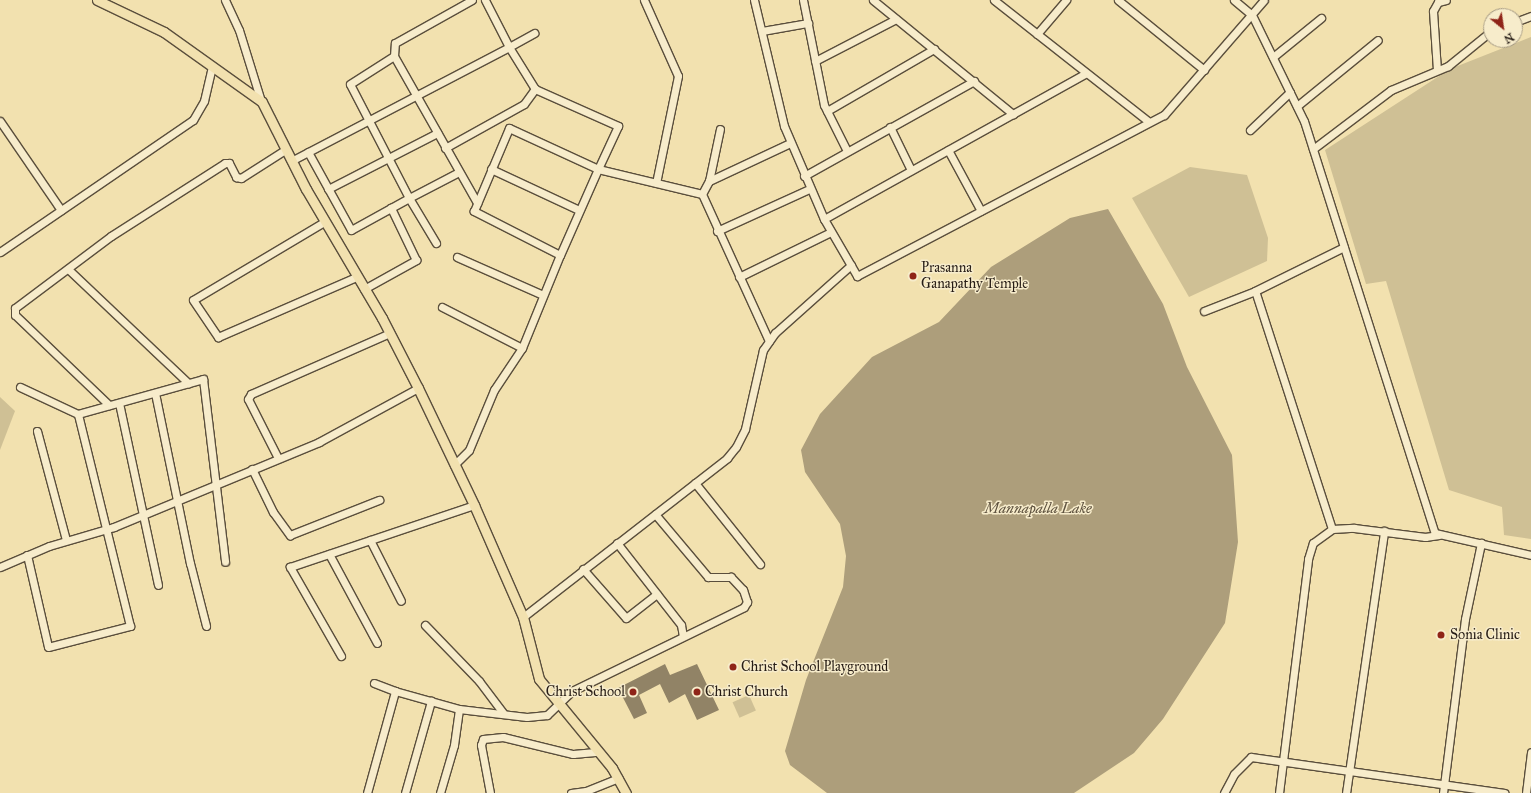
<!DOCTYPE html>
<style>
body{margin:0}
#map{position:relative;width:1531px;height:793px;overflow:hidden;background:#f2e1af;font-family:"IM FELL Great Primer",serif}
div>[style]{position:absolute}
.green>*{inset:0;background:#cfc095;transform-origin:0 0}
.water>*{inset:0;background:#ad9e7b}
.building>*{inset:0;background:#918366}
.roads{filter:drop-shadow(1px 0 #5a4e3c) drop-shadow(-1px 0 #5a4e3c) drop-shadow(0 1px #5a4e3c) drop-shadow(0 -1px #5a4e3c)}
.minor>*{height:7px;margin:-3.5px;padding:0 3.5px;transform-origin:3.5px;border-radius:3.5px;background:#f7eccb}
.major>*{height:9px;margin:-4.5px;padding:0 4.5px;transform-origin:4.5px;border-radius:4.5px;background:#f2e1af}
.dots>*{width:11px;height:11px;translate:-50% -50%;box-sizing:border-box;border:2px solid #f7eccb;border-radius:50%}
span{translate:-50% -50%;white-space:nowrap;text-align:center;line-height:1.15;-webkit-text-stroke:3px #f7eccb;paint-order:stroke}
.poi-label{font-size:14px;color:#271d16}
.left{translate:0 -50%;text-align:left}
.right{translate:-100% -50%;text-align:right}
.water-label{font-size:15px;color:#5d513e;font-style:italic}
.north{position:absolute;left:1483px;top:8px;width:40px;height:40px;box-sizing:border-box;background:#f7eccb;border:1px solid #a49983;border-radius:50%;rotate:150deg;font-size:11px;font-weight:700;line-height:16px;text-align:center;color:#271d16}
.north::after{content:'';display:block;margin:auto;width:14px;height:18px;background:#8f2418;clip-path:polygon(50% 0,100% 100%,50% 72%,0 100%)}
</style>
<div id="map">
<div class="green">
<div style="clip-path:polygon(1531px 37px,1531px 539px,1504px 535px,1502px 507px,1449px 490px,1386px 281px,1366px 284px,1325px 150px,1450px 69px)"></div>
<div style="clip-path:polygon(1190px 167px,1247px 175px,1268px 238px,1267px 261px,1189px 297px,1132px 198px)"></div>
<div style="clip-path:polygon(0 397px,15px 411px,0 450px)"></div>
<div style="left:749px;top:695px;width:17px;height:18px;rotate:66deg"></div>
</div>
<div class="water">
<div style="clip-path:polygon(1108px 209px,1163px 304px,1187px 367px,1232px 455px,1238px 542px,1225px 623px,1163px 719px,1134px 753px,1074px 793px,827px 793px,790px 765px,785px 751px,806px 680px,843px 587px,846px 556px,840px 524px,805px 472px,801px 450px,820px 414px,872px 357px,939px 322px,991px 267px,1070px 218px)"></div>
</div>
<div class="building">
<div style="clip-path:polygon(665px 664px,670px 675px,697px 664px,719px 710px,697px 720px,685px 694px,669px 703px,660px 684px,639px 695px,647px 713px,634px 719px,618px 688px)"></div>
</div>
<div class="roads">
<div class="minor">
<div style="left:225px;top:0;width:33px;rotate:65deg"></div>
<div style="left:239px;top:30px;width:74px;rotate:72.8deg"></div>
<div style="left:485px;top:0;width:53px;rotate:62.9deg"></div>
<div style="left:509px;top:47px;width:29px;rotate:-29deg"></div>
<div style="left:644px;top:0;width:83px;rotate:65.9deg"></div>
<div style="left:678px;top:76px;width:109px;rotate:101.6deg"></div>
<div style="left:754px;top:0;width:130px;rotate:76.6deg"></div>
<div style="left:784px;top:126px;width:101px;rotate:66.7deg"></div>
<div style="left:824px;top:219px;width:66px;rotate:59.9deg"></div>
<div style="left:857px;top:276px;width:347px;rotate:-27.7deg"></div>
<div style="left:1164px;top:115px;width:152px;rotate:-49deg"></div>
<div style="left:803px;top:0;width:107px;rotate:78.7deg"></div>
<div style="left:824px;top:105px;width:51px;rotate:63.4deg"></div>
<div style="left:873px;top:0;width:181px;rotate:39.2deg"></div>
<div style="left:994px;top:0;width:197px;rotate:38.2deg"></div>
<div style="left:1118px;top:0;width:111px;rotate:39.1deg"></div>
<div style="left:1234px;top:0;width:23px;rotate:40deg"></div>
<div style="left:1252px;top:15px;width:118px;rotate:63.9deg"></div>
<div style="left:1304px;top:121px;width:432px;rotate:72.4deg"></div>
<div style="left:1435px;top:533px;width:98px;rotate:12.9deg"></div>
<div style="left:1515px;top:22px;width:17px;rotate:-21deg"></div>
<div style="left:762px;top:31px;width:47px;rotate:-9.9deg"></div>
<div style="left:1037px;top:34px;width:45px;rotate:-49.5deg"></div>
<div style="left:394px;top:56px;width:13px;rotate:-86deg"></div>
<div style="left:395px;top:43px;width:88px;rotate:-29.2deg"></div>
<div style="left:1273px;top:57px;width:62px;rotate:-39.1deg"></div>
<div style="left:815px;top:61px;width:91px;rotate:-27.4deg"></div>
<div style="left:1437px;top:70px;width:59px;rotate:-93.9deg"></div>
<div style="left:1433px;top:11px;width:10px;rotate:-61deg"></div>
<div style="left:1438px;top:2px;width:8px;rotate:-14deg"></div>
<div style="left:1297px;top:106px;width:104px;rotate:-39.2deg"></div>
<div style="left:827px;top:111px;width:124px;rotate:-30.1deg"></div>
<div style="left:0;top:121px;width:108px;rotate:55.6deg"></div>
<div style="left:890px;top:127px;width:48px;rotate:64deg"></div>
<div style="left:1250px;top:130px;width:55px;rotate:-43.5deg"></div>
<div style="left:445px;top:148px;width:90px;rotate:-29.1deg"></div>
<div style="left:524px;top:104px;width:19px;rotate:-54deg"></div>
<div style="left:1313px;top:149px;width:98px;rotate:-37.1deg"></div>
<div style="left:1391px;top:90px;width:62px;rotate:-22.8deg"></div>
<div style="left:1448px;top:66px;width:55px;rotate:-39.1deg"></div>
<div style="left:948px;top:150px;width:69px;rotate:61.6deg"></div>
<div style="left:308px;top:152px;width:89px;rotate:61.1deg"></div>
<div style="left:351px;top:230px;width:66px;rotate:-28.9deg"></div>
<div style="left:409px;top:198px;width:128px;rotate:-117.4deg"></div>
<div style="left:350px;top:84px;width:52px;rotate:-32.5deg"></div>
<div style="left:394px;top:56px;width:169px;rotate:60.5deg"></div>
<div style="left:291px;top:161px;width:246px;rotate:-27.6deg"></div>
<div style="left:509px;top:47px;width:49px;rotate:58.2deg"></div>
<div style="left:535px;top:89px;width:91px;rotate:24deg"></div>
<div style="left:618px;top:126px;width:47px;rotate:114.9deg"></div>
<div style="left:598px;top:169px;width:107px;rotate:13.5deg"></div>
<div style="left:491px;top:169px;width:97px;rotate:25deg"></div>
<div style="left:804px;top:176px;width:195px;rotate:-29.2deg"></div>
<div style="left:709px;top:181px;width:53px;rotate:-78.1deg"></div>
<div style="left:328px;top:189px;width:123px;rotate:-27.2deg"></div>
<div style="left:824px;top:219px;width:299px;rotate:-29.1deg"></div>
<div style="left:324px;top:222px;width:152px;rotate:149.2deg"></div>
<div style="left:193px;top:300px;width:45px;rotate:56deg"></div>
<div style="left:218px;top:337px;width:150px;rotate:-23.5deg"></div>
<div style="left:717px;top:231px;width:101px;rotate:-24.5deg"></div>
<div style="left:436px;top:243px;width:52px;rotate:-121deg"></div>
<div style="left:409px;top:198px;width:56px;rotate:-27.5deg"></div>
<div style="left:0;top:252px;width:234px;rotate:-34.4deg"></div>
<div style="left:193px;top:120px;width:22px;rotate:-60deg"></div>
<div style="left:204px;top:101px;width:36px;rotate:-77deg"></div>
<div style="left:457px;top:257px;width:94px;rotate:23.8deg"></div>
<div style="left:68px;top:269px;width:166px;rotate:43.5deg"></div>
<div style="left:739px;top:277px;width:102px;rotate:-26.1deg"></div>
<div style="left:364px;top:289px;width:60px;rotate:-29.1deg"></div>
<div style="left:416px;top:260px;width:58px;rotate:-115.7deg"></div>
<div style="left:442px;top:307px;width:90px;rotate:27.1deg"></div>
<div style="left:1204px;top:311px;width:55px;rotate:-21.4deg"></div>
<div style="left:769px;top:341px;width:162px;rotate:-114.5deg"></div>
<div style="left:702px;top:194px;width:15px;rotate:-62deg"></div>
<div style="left:709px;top:181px;width:89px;rotate:-25.1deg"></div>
<div style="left:20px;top:387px;width:64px;rotate:25deg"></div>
<div style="left:155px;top:393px;width:174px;rotate:78.4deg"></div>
<div style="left:190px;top:563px;width:65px;rotate:75.7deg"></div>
<div style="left:119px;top:403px;width:186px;rotate:77.9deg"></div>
<div style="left:109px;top:405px;width:130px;rotate:-136.2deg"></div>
<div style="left:15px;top:315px;width:7px;rotate:-90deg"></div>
<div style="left:15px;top:308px;width:120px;rotate:-36.9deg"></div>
<div style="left:111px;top:236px;width:135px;rotate:-32.6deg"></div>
<div style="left:225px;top:163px;width:4px"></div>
<div style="left:229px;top:163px;width:16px;rotate:63deg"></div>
<div style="left:236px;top:177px;width:5px;rotate:11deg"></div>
<div style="left:241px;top:178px;width:52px;rotate:-32.5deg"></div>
<div style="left:37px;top:431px;width:113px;rotate:75.1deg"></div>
<div style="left:278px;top:458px;width:66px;rotate:-117deg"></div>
<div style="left:248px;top:399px;width:6px;rotate:-59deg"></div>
<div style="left:251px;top:394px;width:152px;rotate:-23.7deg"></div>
<div style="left:454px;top:465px;width:21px;rotate:-45deg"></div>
<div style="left:469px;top:450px;width:65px;rotate:-67.4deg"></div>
<div style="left:494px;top:390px;width:50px;rotate:-56.3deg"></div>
<div style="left:522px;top:348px;width:100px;rotate:-67.8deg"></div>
<div style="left:560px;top:255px;width:97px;rotate:-152.9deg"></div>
<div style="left:474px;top:211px;width:90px;rotate:-67.1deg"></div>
<div style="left:509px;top:128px;width:98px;rotate:24.7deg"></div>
<div style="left:598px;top:169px;width:94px;rotate:113.8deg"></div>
<div style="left:252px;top:469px;width:48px;rotate:64deg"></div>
<div style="left:273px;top:512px;width:29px;rotate:54deg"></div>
<div style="left:290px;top:535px;width:96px;rotate:-21.5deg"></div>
<div style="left:695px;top:483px;width:104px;rotate:51.3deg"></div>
<div style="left:1332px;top:529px;width:250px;rotate:-107.9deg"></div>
<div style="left:1255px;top:291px;width:99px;rotate:-26.3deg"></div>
<div style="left:370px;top:540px;width:68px;rotate:63.1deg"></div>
<div style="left:617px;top:543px;width:104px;rotate:52deg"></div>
<div style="left:681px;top:625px;width:11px;rotate:80deg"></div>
<div style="left:329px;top:554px;width:101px;rotate:61.7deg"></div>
<div style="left:27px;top:555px;width:94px;rotate:77.1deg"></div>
<div style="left:48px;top:647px;width:85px;rotate:-14.4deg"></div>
<div style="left:130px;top:626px;width:218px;rotate:-103.8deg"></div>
<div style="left:78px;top:414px;width:130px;rotate:-15.6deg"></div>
<div style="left:203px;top:379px;width:184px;rotate:83.1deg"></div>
<div style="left:0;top:567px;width:53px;rotate:-23.2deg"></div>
<div style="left:49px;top:546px;width:68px;rotate:-16.3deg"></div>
<div style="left:114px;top:527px;width:222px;rotate:-22.5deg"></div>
<div style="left:319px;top:442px;width:113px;rotate:-28.6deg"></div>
<div style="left:583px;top:569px;width:65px;rotate:48.7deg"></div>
<div style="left:626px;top:618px;width:39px;rotate:-38deg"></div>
<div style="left:523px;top:617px;width:259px;rotate:-37.9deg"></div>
<div style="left:727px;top:458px;width:14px;rotate:-51deg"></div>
<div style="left:736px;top:447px;width:20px;rotate:-63deg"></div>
<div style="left:745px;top:429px;width:81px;rotate:-77.2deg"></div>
<div style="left:763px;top:350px;width:21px;rotate:-55deg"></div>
<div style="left:775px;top:333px;width:102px;rotate:-41.8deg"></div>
<div style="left:425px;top:625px;width:78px;rotate:46deg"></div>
<div style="left:479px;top:681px;width:40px;rotate:53deg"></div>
<div style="left:341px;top:656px;width:103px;rotate:-119.8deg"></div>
<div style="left:290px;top:567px;width:194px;rotate:-18.6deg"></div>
<div style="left:374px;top:683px;width:22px;rotate:21deg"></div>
<div style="left:367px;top:793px;width:106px;rotate:-74.6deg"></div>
<div style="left:395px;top:691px;width:66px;rotate:15.7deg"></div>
<div style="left:459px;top:709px;width:68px;rotate:6.7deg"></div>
<div style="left:527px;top:717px;width:20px;rotate:-6deg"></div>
<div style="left:547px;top:715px;width:35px;rotate:-44deg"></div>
<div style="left:572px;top:691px;width:191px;rotate:-26deg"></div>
<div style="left:744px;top:607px;width:6px;rotate:-59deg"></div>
<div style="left:747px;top:602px;width:13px;rotate:-108deg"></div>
<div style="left:743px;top:590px;width:18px;rotate:-133deg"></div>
<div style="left:731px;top:577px;width:23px;rotate:180deg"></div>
<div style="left:708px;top:577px;width:82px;rotate:-130.1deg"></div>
<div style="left:405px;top:793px;width:96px;rotate:-74.2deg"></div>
<div style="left:440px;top:793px;width:50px;rotate:-73.7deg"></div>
<div style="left:454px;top:745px;width:36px;rotate:-82deg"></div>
<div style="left:490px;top:793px;width:49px;rotate:-100.6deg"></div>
<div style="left:481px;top:745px;width:6px;rotate:-72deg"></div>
<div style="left:483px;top:739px;width:20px;rotate:-6deg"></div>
<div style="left:503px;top:737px;width:72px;rotate:13.7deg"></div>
<div style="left:573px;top:754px;width:25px;rotate:-5deg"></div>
<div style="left:571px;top:793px;width:15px;rotate:-8deg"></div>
<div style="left:586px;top:791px;width:35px;rotate:-22deg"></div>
<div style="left:1224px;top:793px;width:21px;rotate:-62deg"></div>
<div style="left:1234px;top:774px;width:24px;rotate:-45deg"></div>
<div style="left:1251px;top:757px;width:256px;rotate:8.1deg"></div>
<div style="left:1279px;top:793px;width:236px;rotate:-82.9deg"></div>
<div style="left:1308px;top:559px;width:17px;rotate:-73deg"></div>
<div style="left:1313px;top:543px;width:24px;rotate:-36deg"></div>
<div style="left:1332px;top:529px;width:22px;rotate:-3deg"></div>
<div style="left:1354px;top:528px;width:72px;rotate:7.2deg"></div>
<div style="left:1425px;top:537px;width:14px;rotate:-8deg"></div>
<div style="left:1346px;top:793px;width:265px;rotate:-81.7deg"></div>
<div style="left:1443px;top:793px;width:175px;rotate:-82.8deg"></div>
<div style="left:1465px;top:619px;width:78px;rotate:-78.1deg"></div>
<div style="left:1526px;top:793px;width:41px;rotate:-83deg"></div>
</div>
<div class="major">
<div style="left:97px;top:0;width:74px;rotate:25.5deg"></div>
<div style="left:164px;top:32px;width:120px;rotate:35.5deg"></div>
<div style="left:262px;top:102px;width:97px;rotate:63.2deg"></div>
<div style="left:306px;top:189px;width:150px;rotate:59.5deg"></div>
<div style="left:382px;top:318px;width:79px;rotate:62.8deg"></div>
<div style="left:418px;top:388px;width:130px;rotate:64.4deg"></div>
<div style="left:474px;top:505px;width:122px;rotate:66.4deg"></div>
<div style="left:523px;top:617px;width:64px;rotate:75.5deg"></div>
<div style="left:539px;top:679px;width:115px;rotate:50.6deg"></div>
<div style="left:612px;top:768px;width:29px;rotate:61deg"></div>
</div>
</div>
<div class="dots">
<div style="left:913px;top:276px;background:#8f2418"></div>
<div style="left:1441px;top:635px;background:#8f2418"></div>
<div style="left:733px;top:667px;background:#8f2418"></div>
<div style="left:633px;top:692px;background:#8f2418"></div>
<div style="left:697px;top:692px;background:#8f2418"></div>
</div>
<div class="poi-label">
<span class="left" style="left:921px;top:276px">Prasanna<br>Ganapathy Temple</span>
<span class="left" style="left:1450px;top:635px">Sonia Clinic</span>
<span class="left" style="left:741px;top:667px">Christ School Playground</span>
<span class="right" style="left:625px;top:692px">Christ School</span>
<span class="left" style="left:705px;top:692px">Christ Church</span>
</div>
<div class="water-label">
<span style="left:1038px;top:509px">Mannapalla Lake</span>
</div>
<div class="north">N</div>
</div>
